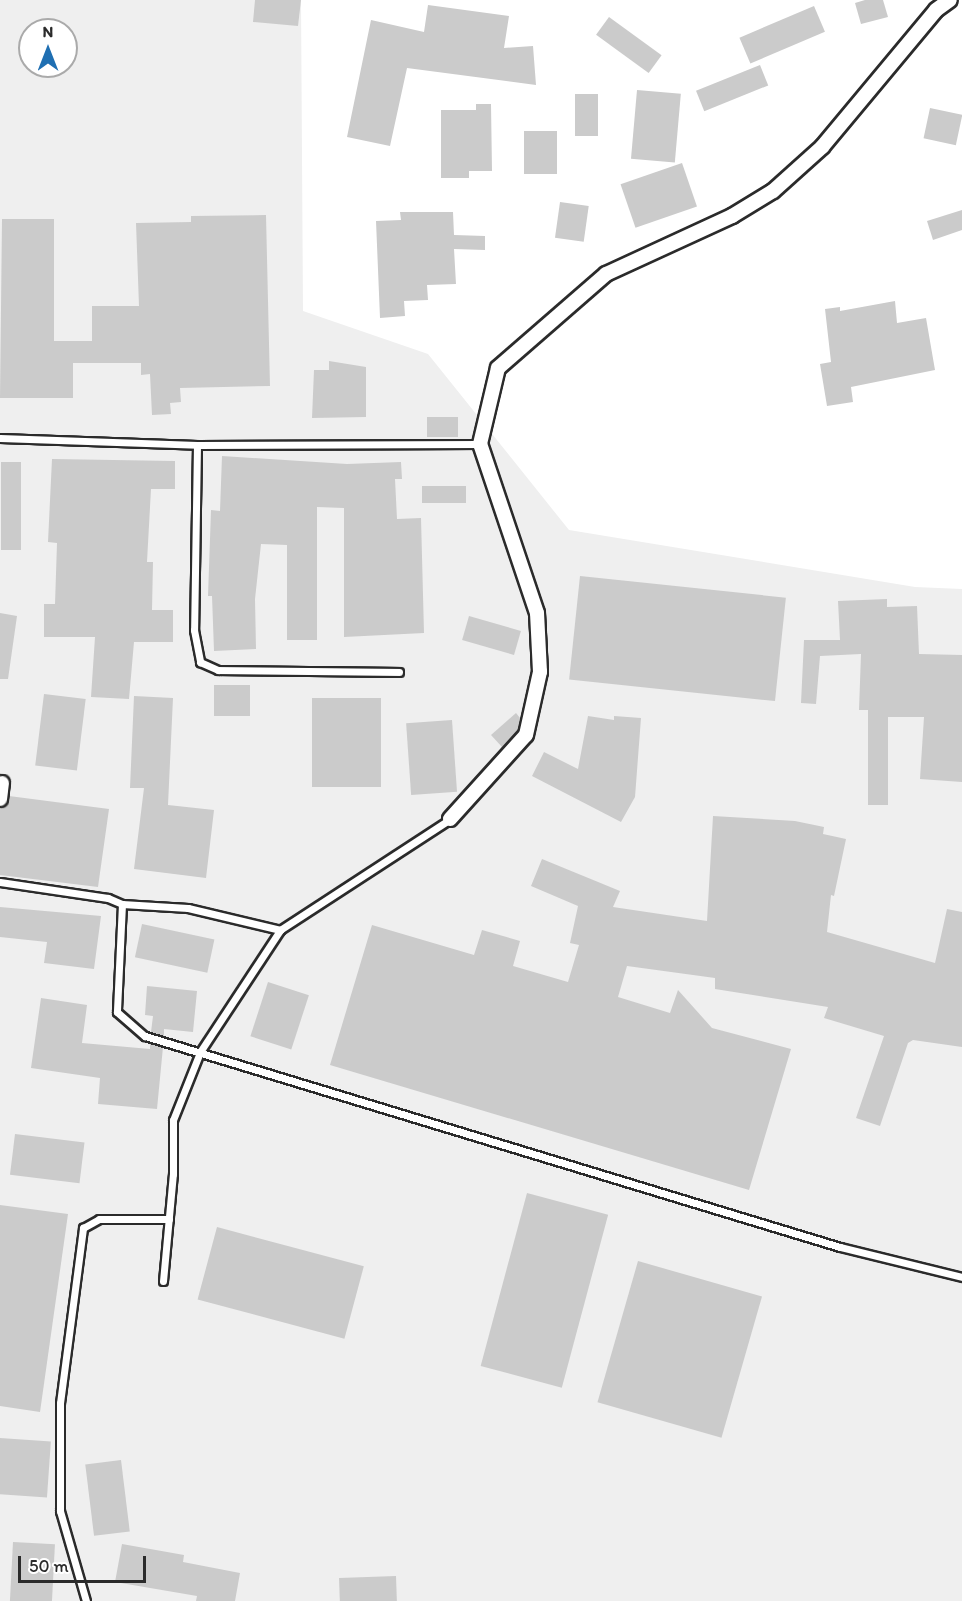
<!DOCTYPE html>
<style>
body{margin:0}
#map{position:relative;width:962px;height:1601px;overflow:hidden;background:#fff;font-family:Itim,sans-serif}
div>[style]{position:absolute}
.built>*{inset:0;background:#efefef}
.building>*{inset:0;background:#cbcbcb;transform-origin:0 0}
.roads{filter:drop-shadow(2px 0 #2b2b2b) drop-shadow(-2px 0 #2b2b2b) drop-shadow(0 2px #2b2b2b) drop-shadow(0 -2px #2b2b2b)}
.lane>*{height:7px;margin:-3.5px;padding:0 3.5px;transform-origin:3.5px;border-radius:3.5px;background:#fff}
.street>*{height:14px;margin:-7px;padding:0 7px;transform-origin:7px;border-radius:7px;background:#fff}
span{translate:-50% -50%;white-space:nowrap;text-align:center;line-height:1.15;-webkit-text-stroke:4.5px #fff;paint-order:stroke}
.north{position:absolute;left:18px;top:18px;width:60px;height:60px;box-sizing:border-box;background:#fff;border:2px solid #aaa;border-radius:50%;rotate:0deg;font-size:16px;font-weight:700;line-height:24px;text-align:center;color:#2b2b2b}
.north::after{content:'';display:block;margin:auto;width:21px;height:27px;background:#1f6fb2;clip-path:polygon(50% 0,100% 100%,50% 72%,0 100%)}
.scale{position:absolute;left:18px;top:1556px;width:128px;height:27px;box-sizing:border-box;border:3px solid #2b2b2b;border-top:0;padding-left:8px;font-size:18px;line-height:21px;white-space:nowrap;color:#2b2b2b;-webkit-text-stroke:4px #fff;paint-order:stroke}
</style>
<div id="map">
<div class="built">
<div style="clip-path:polygon(evenodd,0 0,301px 0,303px 311px,428px 354px,569px 530px,915px 587px,962px 589px,962px 1601px,0 1601px,0 0,30px 30px,66px 30px,66px 66px,30px 66px,30px 30px)"></div>
</div>
<div class="building">
<div style="clip-path:polygon(255px 0,301px 0,298px 26px,253px 22px)"></div>
<div style="clip-path:polygon(865px 0,883px 0,888px 17px,861px 24px,855px 3px)"></div>
<div style="clip-path:polygon(428px 5px,509px 16px,504px 48px,533px 46px,536px 85px,407px 68px,390px 146px,347px 137px,371px 20px,424px 32px)"></div>
<div style="left:814px;top:6px;width:28px;height:81px;rotate:67deg"></div>
<div style="left:609px;top:17px;width:65px;height:22px;rotate:36deg"></div>
<div style="left:760px;top:65px;width:22px;height:69px;rotate:68deg"></div>
<div style="left:637px;top:90px;width:44px;height:69px;rotate:5deg"></div>
<div style="left:575px;top:94px;width:23px;height:42px"></div>
<div style="clip-path:polygon(476px 104px,491px 104px,492px 171px,469px 171px,469px 178px,441px 178px,441px 110px,476px 110px)"></div>
<div style="left:930px;top:108px;width:33px;height:31px;rotate:12deg"></div>
<div style="left:524px;top:131px;width:33px;height:43px"></div>
<div style="left:682px;top:163px;width:46px;height:65px;rotate:71deg"></div>
<div style="left:560px;top:202px;width:29px;height:36px;rotate:8deg"></div>
<div style="clip-path:polygon(962px 210px,962px 230px,933px 240px,927px 221px)"></div>
<div style="clip-path:polygon(400px 212px,453px 212px,454px 235px,485px 236px,485px 250px,454px 249px,456px 284px,427px 285px,428px 300px,404px 301px,405px 316px,380px 318px,376px 221px,401px 220px)"></div>
<div style="clip-path:polygon(266px 215px,270px 386px,180px 388px,181px 402px,170px 403px,171px 414px,152px 415px,150px 374px,141px 375px,141px 363px,73px 363px,73px 398px,0 398px,2px 219px,54px 219px,54px 341px,92px 341px,92px 306px,139px 306px,136px 223px,191px 222px,191px 216px)"></div>
<div style="clip-path:polygon(895px 301px,897px 323px,926px 318px,935px 370px,851px 387px,853px 402px,827px 406px,820px 364px,831px 362px,825px 309px,840px 307px,840px 311px)"></div>
<div style="clip-path:polygon(329px 361px,366px 367px,366px 417px,312px 418px,314px 370px,329px 370px)"></div>
<div style="left:427px;top:417px;width:31px;height:20px"></div>
<div style="clip-path:polygon(222px 456px,347px 464px,401px 462px,402px 479px,395px 479px,397px 519px,421px 518px,424px 633px,344px 637px,344px 508px,317px 507px,317px 640px,287px 640px,287px 545px,261px 544px,255px 599px,256px 649px,214px 651px,212px 596px,208px 596px,211px 510px,220px 511px)"></div>
<div style="clip-path:polygon(52px 459px,175px 461px,175px 489px,151px 489px,147px 562px,153px 562px,152px 610px,173px 610px,173px 642px,134px 642px,129px 699px,91px 697px,95px 637px,44px 637px,44px 604px,55px 604px,57px 543px,48px 542px)"></div>
<div style="left:1px;top:462px;width:20px;height:88px"></div>
<div style="left:422px;top:486px;width:44px;height:17px"></div>
<div style="left:580px;top:576px;width:207px;height:104px;rotate:6deg"></div>
<div style="clip-path:polygon(887px 599px,887px 607px,917px 606px,919px 654px,962px 655px,962px 782px,920px 779px,924px 717px,888px 717px,888px 805px,868px 805px,868px 710px,859px 710px,861px 654px,820px 656px,816px 704px,801px 703px,804px 640px,840px 640px,838px 601px)"></div>
<div style="clip-path:polygon(0 613px,17px 616px,8px 679px,0 679px)"></div>
<div style="left:469px;top:616px;width:54px;height:25px;rotate:16deg"></div>
<div style="left:214px;top:685px;width:36px;height:31px"></div>
<div style="left:44px;top:694px;width:42px;height:72px;rotate:7deg"></div>
<div style="clip-path:polygon(134px 696px,173px 698px,168px 805px,214px 810px,206px 878px,134px 869px,144px 788px,130px 788px)"></div>
<div style="left:312px;top:698px;width:69px;height:89px"></div>
<div style="clip-path:polygon(516px 713px,520px 718px,518px 731px,502px 747px,491px 735px)"></div>
<div style="clip-path:polygon(588px 716px,614px 720px,614px 716px,641px 718px,635px 797px,621px 822px,532px 776px,544px 752px,578px 769px)"></div>
<div style="left:452px;top:720px;width:72px;height:46px;rotate:86deg"></div>
<div style="clip-path:polygon(9px 796px,109px 809px,98px 887px,0 875px,0 808px,7px 805px)"></div>
<div style="clip-path:polygon(713px 816px,795px 821px,824px 827px,823px 834px,846px 839px,834px 896px,831px 895px,827px 932px,935px 963px,947px 909px,962px 912px,962px 1047px,913px 1040px,908px 1043px,880px 1126px,856px 1118px,884px 1036px,824px 1018px,828px 1007px,715px 989px,715px 978px,627px 966px,618px 997px,670px 1013px,678px 990px,712px 1028px,791px 1049px,749px 1190px,330px 1065px,372px 925px,474px 955px,482px 930px,520px 941px,513px 966px,568px 982px,579px 945px,570px 943px,578px 906px,531px 886px,542px 859px,620px 891px,613px 907px,707px 921px)"></div>
<div style="clip-path:polygon(0 907px,101px 916px,94px 969px,44px 963px,47px 942px,0 937px)"></div>
<div style="left:142px;top:924px;width:74px;height:34px;rotate:12deg"></div>
<div style="left:268px;top:982px;width:43px;height:57px;rotate:18deg"></div>
<div style="clip-path:polygon(147px 986px,197px 991px,193px 1032px,164px 1029px,164px 1036px,151px 1032px,153px 1016px,145px 1015px)"></div>
<div style="clip-path:polygon(41px 998px,87px 1005px,82px 1043px,150px 1049px,150px 1043px,163px 1047px,157px 1109px,98px 1104px,100px 1078px,31px 1068px)"></div>
<div style="left:15px;top:1134px;width:70px;height:41px;rotate:7deg"></div>
<div style="left:527px;top:1193px;width:84px;height:179px;rotate:15deg"></div>
<div style="clip-path:polygon(0 1205px,68px 1214px,40px 1412px,0 1406px)"></div>
<div style="left:217px;top:1227px;width:152px;height:75px;rotate:15deg"></div>
<div style="left:638px;top:1261px;width:129px;height:147px;rotate:16deg"></div>
<div style="left:0;top:1438px;width:51px;height:56px;rotate:4deg"></div>
<div style="left:121px;top:1460px;width:72px;height:36px;rotate:83deg"></div>
<div style="left:13px;top:1542px;width:42px;height:59px;rotate:3deg"></div>
<div style="clip-path:polygon(122px 1544px,184px 1555px,183px 1562px,240px 1573px,235px 1601px,196px 1601px,197px 1596px,115px 1582px)"></div>
<div style="left:396px;top:1576px;width:25px;height:57px;rotate:88deg"></div>
</div>
<div class="roads">
<div class="lane">
<div style="left:0;top:438px;width:197px;rotate:2deg"></div>
<div style="left:197px;top:445px;width:283px;rotate:-0.2deg"></div>
<div style="left:197px;top:445px;width:185px;rotate:90.9deg"></div>
<div style="left:194px;top:630px;width:33px;rotate:79deg"></div>
<div style="left:200px;top:662px;width:20px;rotate:24deg"></div>
<div style="left:218px;top:670px;width:181px;rotate:0.6deg"></div>
<div style="left:0;top:882px;width:109px;rotate:8.4deg"></div>
<div style="left:108px;top:898px;width:15px;rotate:23deg"></div>
<div style="left:122px;top:904px;width:66px;rotate:3.5deg"></div>
<div style="left:188px;top:908px;width:95px;rotate:13.4deg"></div>
<div style="left:122px;top:904px;width:108px;rotate:92.7deg"></div>
<div style="left:117px;top:1012px;width:37px;rotate:41deg"></div>
<div style="left:145px;top:1036px;width:726px;rotate:16.89deg"></div>
<div style="left:840px;top:1247px;width:126px;rotate:13.8deg"></div>
<div style="left:163px;top:1281px;width:107px;rotate:-84.7deg"></div>
<div style="left:173px;top:1174px;width:54px;rotate:-90deg"></div>
<div style="left:173px;top:1120px;width:73px;rotate:-68.3deg"></div>
<div style="left:200px;top:1052px;width:146px;rotate:-56.7deg"></div>
<div style="left:280px;top:930px;width:203px;rotate:-33.1deg"></div>
<div style="left:86px;top:1601px;width:94px;rotate:-106.1deg"></div>
<div style="left:60px;top:1511px;width:108px;rotate:-90deg"></div>
<div style="left:60px;top:1403px;width:177px;rotate:-82.5deg"></div>
<div style="left:83px;top:1228px;width:18px;rotate:-29deg"></div>
<div style="left:99px;top:1219px;width:70px"></div>
</div>
<div class="street">
<div style="left:0;top:799px;width:16px;rotate:-83deg"></div>
<div style="left:450px;top:819px;width:113px;rotate:-47.9deg"></div>
<div style="left:526px;top:735px;width:65px;rotate:-77.5deg"></div>
<div style="left:540px;top:672px;width:59px;rotate:-92.9deg"></div>
<div style="left:537px;top:613px;width:178px;rotate:-108.6deg"></div>
<div style="left:480px;top:444px;width:78px;rotate:-76.7deg"></div>
<div style="left:498px;top:368px;width:143px;rotate:-41deg"></div>
<div style="left:606px;top:274px;width:139px;rotate:-24.7deg"></div>
<div style="left:732px;top:216px;width:48px;rotate:-31.4deg"></div>
<div style="left:773px;top:191px;width:66px;rotate:-41.9deg"></div>
<div style="left:822px;top:147px;width:178px;rotate:-50.2deg"></div>
<div style="left:936px;top:10px;width:17px;rotate:-36deg"></div>
</div>
</div>
<div class="north">N</div>
<div class="scale">50 m</div>
</div>
